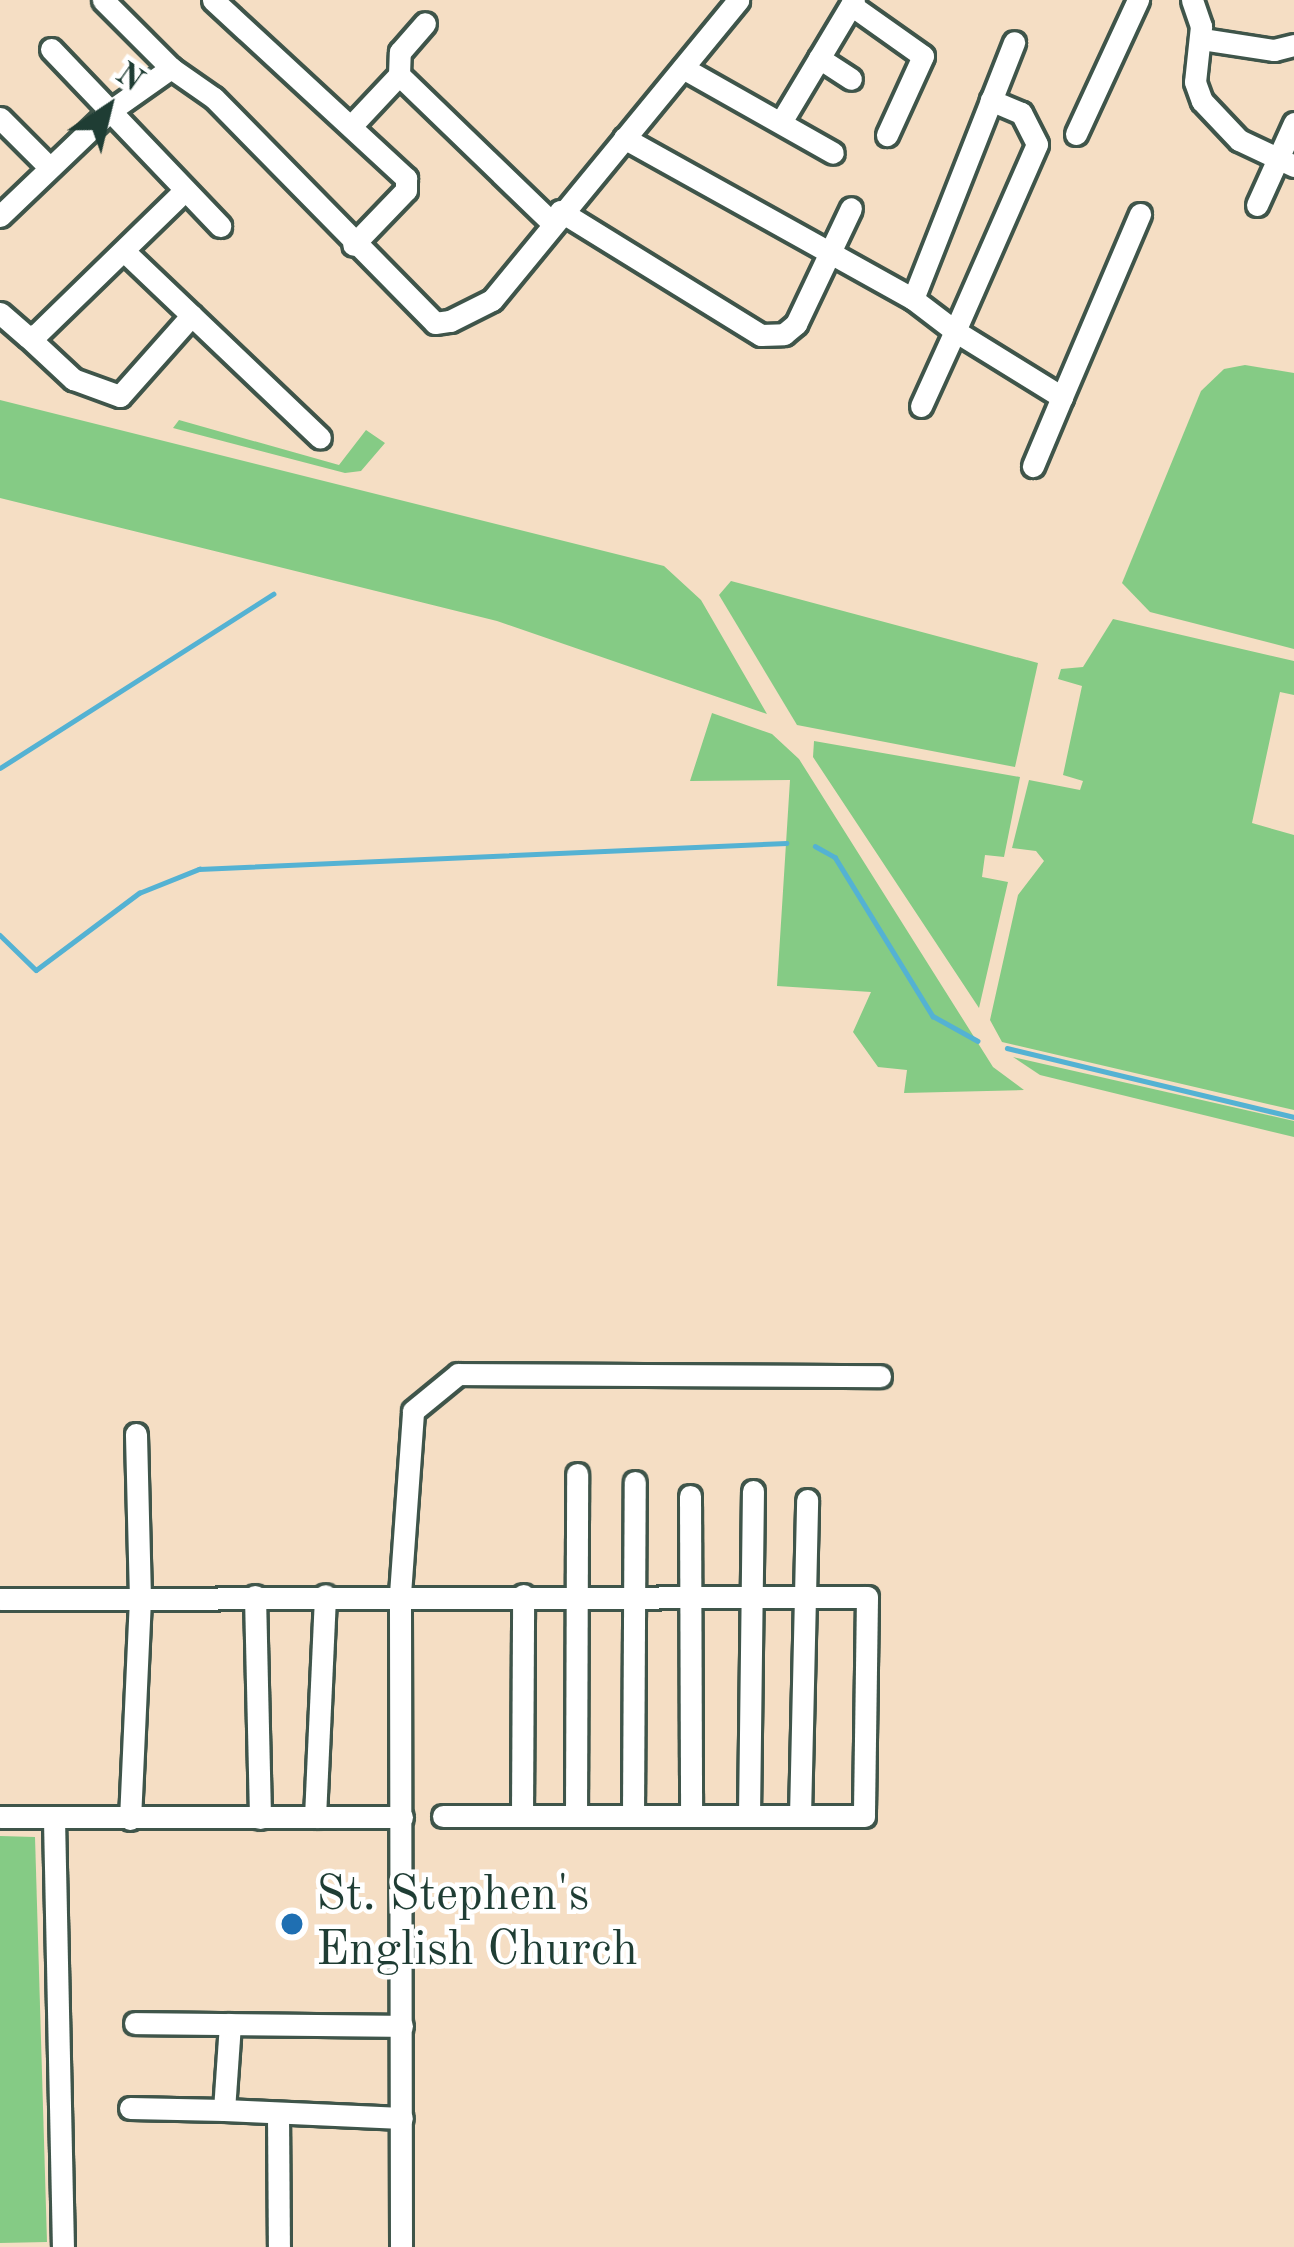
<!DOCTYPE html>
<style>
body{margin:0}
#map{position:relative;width:1294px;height:2247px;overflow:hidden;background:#f5dec4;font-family:"Old Standard TT",serif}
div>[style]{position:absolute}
.green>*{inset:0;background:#85cb85}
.stream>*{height:4.5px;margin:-2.25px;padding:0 2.25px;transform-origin:2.25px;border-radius:2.25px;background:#54b2d3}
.roads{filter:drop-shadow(3px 0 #3f554a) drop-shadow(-3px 0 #3f554a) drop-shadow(0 3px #3f554a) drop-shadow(0 -3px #3f554a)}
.minor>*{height:21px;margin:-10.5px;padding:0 10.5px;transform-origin:10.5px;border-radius:10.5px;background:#fff}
.dots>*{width:33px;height:33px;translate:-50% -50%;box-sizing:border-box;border:6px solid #fff;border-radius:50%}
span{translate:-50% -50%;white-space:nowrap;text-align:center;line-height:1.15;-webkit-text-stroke:9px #fff;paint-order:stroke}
.poi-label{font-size:48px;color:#1f3d34}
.left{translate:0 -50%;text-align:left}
.north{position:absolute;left:48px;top:48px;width:120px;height:120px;-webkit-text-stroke:9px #fff;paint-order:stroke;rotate:35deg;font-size:33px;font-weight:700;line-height:48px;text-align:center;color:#1f3d34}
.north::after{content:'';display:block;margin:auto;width:42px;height:54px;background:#1f3d34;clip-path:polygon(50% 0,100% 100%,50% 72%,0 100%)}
</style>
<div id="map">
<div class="green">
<div style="clip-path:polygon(1245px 365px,1294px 373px,1294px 649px,1150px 612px,1122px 583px,1201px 391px,1224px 369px)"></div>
<div style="clip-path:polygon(0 400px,664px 566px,701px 600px,767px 714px,497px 621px,0 498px)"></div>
<div style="clip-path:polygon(179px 420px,339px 465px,366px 430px,385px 443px,361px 471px,345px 473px,173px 428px)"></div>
<div style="clip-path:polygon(731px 581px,1038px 663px,1015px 767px,797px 725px,719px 595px)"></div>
<div style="clip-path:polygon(1113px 619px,1294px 661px,1294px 695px,1280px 692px,1252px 823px,1294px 835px,1294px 1110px,1002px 1042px,990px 1020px,1018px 895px,1044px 861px,1036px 851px,1012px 848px,1029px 780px,1080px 790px,1083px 781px,1063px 775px,1082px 686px,1058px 679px,1061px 669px,1083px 667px)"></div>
<div style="clip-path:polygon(712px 713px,772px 734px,799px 759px,993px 1067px,1024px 1090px,904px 1093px,907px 1070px,878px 1067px,853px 1032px,871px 992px,777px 986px,790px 780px,690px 781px)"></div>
<div style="clip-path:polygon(814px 741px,1020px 777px,1004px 857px,985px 855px,982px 877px,1008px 882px,979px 1008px,813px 757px)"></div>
<div style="clip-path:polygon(1013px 1057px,1294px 1121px,1294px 1137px,1040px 1075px)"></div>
<div style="clip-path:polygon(0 1836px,35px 1837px,47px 2242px,0 2243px)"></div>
</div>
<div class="stream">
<div style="left:0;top:768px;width:324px;rotate:-32.5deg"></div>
<div style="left:815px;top:846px;width:23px;rotate:29deg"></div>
<div style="left:835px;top:857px;width:187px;rotate:58.4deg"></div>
<div style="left:933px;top:1016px;width:51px;rotate:29.1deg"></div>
<div style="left:0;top:935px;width:50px;rotate:44.2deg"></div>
<div style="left:36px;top:970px;width:129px;rotate:-36.8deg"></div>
<div style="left:139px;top:893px;width:65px;rotate:-21.8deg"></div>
<div style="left:199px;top:869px;width:588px;rotate:-2.54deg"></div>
<div style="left:1007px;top:1048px;width:295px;rotate:13.5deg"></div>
</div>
<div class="roads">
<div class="minor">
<div style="left:103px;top:0;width:96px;rotate:45deg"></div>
<div style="left:213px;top:0;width:263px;rotate:42.7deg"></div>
<div style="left:406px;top:178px;width:12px;rotate:90deg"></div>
<div style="left:406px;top:190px;width:76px;rotate:133.9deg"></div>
<div style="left:1192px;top:0;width:28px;rotate:71deg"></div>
<div style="left:1201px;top:26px;width:56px;rotate:96.1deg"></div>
<div style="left:1195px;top:82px;width:20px;rotate:70deg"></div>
<div style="left:1202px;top:101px;width:54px;rotate:46.5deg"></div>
<div style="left:1239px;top:140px;width:61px;rotate:25.3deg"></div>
<div style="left:851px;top:5px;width:88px;rotate:35.3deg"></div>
<div style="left:923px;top:56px;width:87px;rotate:114.5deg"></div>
<div style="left:1202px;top:39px;width:73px;rotate:8.7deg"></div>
<div style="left:1274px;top:50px;width:21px;rotate:-14deg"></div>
<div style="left:51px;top:49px;width:245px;rotate:46.3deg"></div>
<div style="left:819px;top:58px;width:38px;rotate:33deg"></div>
<div style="left:683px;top:68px;width:172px;rotate:29.5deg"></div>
<div style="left:399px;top:75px;width:23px;rotate:-88deg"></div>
<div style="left:400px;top:52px;width:38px;rotate:-49deg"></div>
<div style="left:0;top:118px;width:68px;rotate:45deg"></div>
<div style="left:781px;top:122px;width:142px;rotate:-59.1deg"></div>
<div style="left:353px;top:124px;width:67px;rotate:-46.8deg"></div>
<div style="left:399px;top:75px;width:210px;rotate:44deg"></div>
<div style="left:1076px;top:134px;width:148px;rotate:-65.2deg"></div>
<div style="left:624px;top:138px;width:331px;rotate:29.1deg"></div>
<div style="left:913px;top:299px;width:53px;rotate:37.3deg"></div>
<div style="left:955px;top:331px;width:204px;rotate:-66.3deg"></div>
<div style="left:1037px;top:144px;width:35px;rotate:-117deg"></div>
<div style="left:1021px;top:113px;width:33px;rotate:-157deg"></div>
<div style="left:1257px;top:205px;width:90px;rotate:-65.7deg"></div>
<div style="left:560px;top:211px;width:236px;rotate:31.7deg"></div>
<div style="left:761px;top:335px;width:23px;rotate:-2deg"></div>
<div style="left:784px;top:334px;width:16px;rotate:-40deg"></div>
<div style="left:796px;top:324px;width:128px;rotate:-64.6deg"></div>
<div style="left:0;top:216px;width:152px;rotate:-43.7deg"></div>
<div style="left:110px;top:111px;width:75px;rotate:-35.2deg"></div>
<div style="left:171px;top:68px;width:52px;rotate:34.9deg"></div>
<div style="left:214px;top:98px;width:315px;rotate:45.5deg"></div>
<div style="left:435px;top:323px;width:15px;rotate:-8deg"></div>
<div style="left:450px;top:321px;width:47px;rotate:-26.6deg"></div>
<div style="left:492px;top:300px;width:388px;rotate:-50.6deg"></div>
<div style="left:125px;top:252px;width:269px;rotate:43.6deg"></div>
<div style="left:913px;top:299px;width:276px;rotate:-68.5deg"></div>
<div style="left:0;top:313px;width:37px;rotate:41deg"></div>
<div style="left:28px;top:337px;width:9px;rotate:-18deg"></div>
<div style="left:37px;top:334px;width:206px;rotate:-44.2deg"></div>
<div style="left:28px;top:337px;width:62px;rotate:43deg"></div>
<div style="left:73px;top:379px;width:50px;rotate:19.9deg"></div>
<div style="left:120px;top:396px;width:108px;rotate:-48.4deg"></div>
<div style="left:1062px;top:397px;width:199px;rotate:-66.9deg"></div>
<div style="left:921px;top:406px;width:82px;rotate:-65.6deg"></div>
<div style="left:955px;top:331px;width:126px;rotate:31.7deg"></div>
<div style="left:1062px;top:397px;width:75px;rotate:112.8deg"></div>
<div style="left:690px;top:1496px;width:319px;rotate:89.8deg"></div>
<div style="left:255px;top:1596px;width:222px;rotate:88.7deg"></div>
<div style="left:0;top:1599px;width:867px;rotate:-0.13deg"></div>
<div style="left:867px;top:1597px;width:219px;rotate:90.8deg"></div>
<div style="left:864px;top:1816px;width:421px;rotate:180deg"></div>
<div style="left:633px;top:1815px;width:333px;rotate:-89.7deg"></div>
<div style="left:522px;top:1816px;width:221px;rotate:-89.7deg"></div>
<div style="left:576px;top:1816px;width:342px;rotate:-89.8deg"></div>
<div style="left:749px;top:1816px;width:325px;rotate:-89.3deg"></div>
<div style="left:800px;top:1816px;width:316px;rotate:-88.7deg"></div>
<div style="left:0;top:1817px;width:402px"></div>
<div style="left:315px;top:1817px;width:222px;rotate:-87.4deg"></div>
<div style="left:54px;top:1819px;width:428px;rotate:88.8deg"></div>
<div style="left:130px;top:1819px;width:220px;rotate:-87.4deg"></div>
<div style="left:140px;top:1599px;width:165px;rotate:-91.4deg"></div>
<div style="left:135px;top:2023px;width:267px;rotate:0.6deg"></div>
<div style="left:230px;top:2024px;width:86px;rotate:94deg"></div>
<div style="left:224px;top:2110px;width:178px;rotate:2.6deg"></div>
<div style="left:130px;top:2108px;width:94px;rotate:1.2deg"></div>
<div style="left:278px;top:2113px;width:134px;rotate:89.6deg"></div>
<div style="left:401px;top:2247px;width:653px;rotate:-90.09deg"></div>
<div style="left:400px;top:1594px;width:183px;rotate:-85.9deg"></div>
<div style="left:413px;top:1411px;width:58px;rotate:-39.4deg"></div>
<div style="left:458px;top:1374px;width:422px;rotate:0.3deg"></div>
</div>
</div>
<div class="dots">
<div style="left:292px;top:1924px;background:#1f6fb2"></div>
</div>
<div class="poi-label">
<span class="left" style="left:316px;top:1924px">St. Stephen's<br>English Church</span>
</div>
<div class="north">N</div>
</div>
